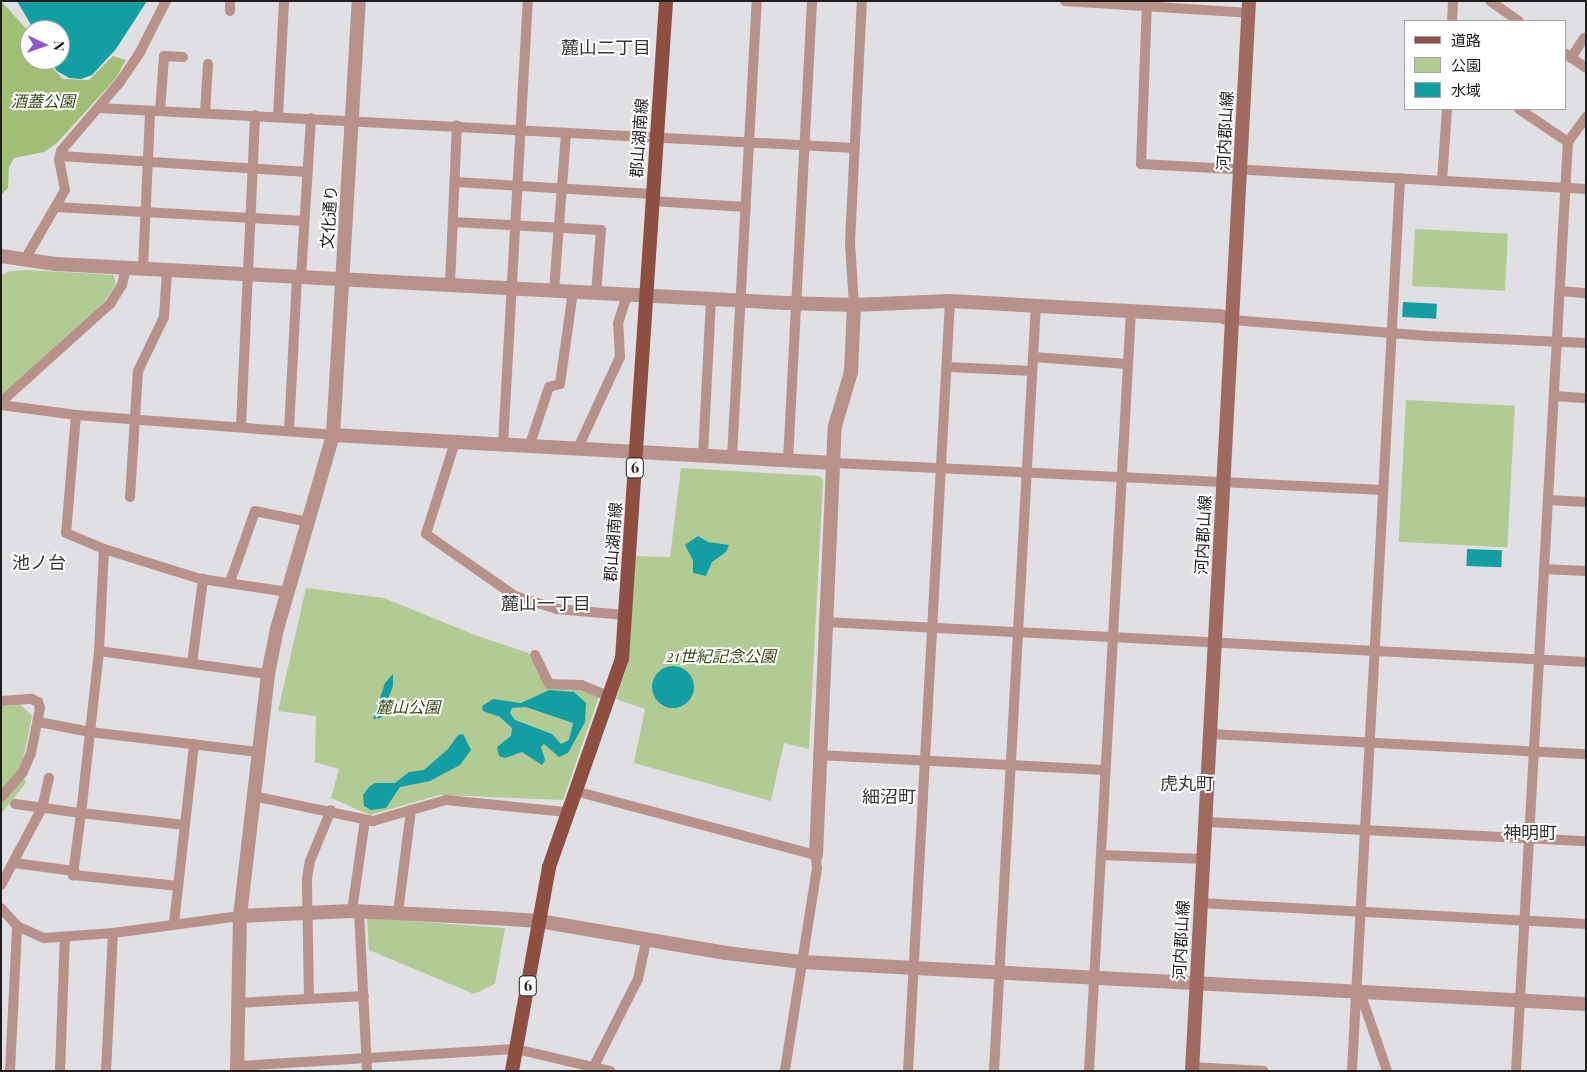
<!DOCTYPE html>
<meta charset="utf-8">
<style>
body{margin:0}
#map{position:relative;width:1587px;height:1072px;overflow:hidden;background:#e0e0e4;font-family:"Playfair Display","Noto Sans JP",serif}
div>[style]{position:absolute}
.green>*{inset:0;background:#b2ca93;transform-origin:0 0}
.forest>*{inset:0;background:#a0bf75}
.water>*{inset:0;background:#129ea3;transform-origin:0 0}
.round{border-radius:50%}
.minor>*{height:10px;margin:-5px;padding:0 5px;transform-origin:5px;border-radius:5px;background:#b7918a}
.tertiary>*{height:14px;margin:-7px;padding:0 7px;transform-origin:7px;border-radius:7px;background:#b7918a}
.secondary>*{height:14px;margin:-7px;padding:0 7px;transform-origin:7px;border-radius:7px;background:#a06a60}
.primary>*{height:14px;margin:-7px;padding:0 7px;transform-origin:7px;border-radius:7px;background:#8e4e42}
span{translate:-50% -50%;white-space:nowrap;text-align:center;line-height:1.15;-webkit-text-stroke:4px #fff;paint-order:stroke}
.shield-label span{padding:1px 4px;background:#fff;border:1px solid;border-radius:4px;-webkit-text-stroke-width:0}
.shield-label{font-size:15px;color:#1d1d1e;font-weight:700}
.park-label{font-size:16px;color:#344813;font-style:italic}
.street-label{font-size:16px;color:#1d1d1e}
.neighbourhood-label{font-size:18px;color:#363639}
.frame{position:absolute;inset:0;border:2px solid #1d1d1e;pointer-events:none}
.legend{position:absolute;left:1404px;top:20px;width:162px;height:90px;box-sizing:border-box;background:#fff;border:1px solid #a5a5a5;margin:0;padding:6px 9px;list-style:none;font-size:15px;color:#1d1d1e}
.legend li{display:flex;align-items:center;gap:10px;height:25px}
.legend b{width:25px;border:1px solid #a5a5a5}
.north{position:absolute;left:20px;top:20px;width:50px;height:50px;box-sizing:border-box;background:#fff;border:1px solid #a5a5a5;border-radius:50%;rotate:93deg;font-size:14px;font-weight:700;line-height:20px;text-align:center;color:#1d1d1e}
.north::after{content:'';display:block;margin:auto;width:18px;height:22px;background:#8d57cf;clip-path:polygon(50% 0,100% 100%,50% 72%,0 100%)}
</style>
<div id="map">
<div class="green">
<div style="left:1415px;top:229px;width:93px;height:57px;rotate:3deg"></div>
<div style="clip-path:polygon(29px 270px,114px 275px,116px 284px,104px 302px,1px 397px,1px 275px,10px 271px)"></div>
<div style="left:1406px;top:400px;width:109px;height:142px;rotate:3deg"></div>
<div style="clip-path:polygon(681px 468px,820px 476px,823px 481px,809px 749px,784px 743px,771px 801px,634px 763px,645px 709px,616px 699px,628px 664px,636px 556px,670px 557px)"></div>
<div style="clip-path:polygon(306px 588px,384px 598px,475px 635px,528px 653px,549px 687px,568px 686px,599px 696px,563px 800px,439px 795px,370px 815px,331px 798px,339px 769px,315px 762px,316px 716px,278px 711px)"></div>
<div style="clip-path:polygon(21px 705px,32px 716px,21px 769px,26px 783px,1px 814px,1px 706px)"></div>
<div style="clip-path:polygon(367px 918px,505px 928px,495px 984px,474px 994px,369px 950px)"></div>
</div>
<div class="forest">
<div style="clip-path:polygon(1px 1px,30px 33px,30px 60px,45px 60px,63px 79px,89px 80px,113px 56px,126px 60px,116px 78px,57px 143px,44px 152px,14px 158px,9px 167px,8px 188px,1px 195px)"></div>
</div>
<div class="water">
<div style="clip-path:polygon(17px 1px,147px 1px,116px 49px,92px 75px,81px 79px,69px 78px,57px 71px,49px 60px,60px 60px,60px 30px,34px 30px)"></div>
<div style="left:1403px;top:302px;width:34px;height:15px;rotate:3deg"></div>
<div style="clip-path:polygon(698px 536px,708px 542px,729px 545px,726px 552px,712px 562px,706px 576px,693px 573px,693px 560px,685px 545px)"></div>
<div style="left:1467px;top:549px;width:35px;height:17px;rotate:2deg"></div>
<div class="round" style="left:652px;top:666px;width:42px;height:42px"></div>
<div style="clip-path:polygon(393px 674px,393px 686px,381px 718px,373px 719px,385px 683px)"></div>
<div style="clip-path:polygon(evenodd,549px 690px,574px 692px,586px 703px,585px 722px,568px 753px,559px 757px,544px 744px,541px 747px,545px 760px,542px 765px,522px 752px,505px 758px,499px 756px,497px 747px,511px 736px,512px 728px,500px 717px,483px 711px,482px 706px,493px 699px,521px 703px,549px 690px,526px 707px,573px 723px,569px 740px,561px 744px,552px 734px,515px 720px,510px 713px,512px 708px,526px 707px)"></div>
<div style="clip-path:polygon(463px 734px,471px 750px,460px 765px,430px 781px,400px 787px,386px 808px,371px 810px,364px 806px,363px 795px,369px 787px,375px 783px,395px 783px,409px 772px,424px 770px,448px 749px,458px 735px)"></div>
</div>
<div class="minor">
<div style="left:1065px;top:1px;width:184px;rotate:3.7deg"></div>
<div style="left:1147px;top:1px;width:163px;rotate:92.1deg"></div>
<div style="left:1141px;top:164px;width:446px;rotate:3.2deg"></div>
<div style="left:1490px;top:1px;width:35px;rotate:35deg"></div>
<div style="left:230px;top:11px;width:10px;rotate:-90deg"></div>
<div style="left:1452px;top:21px;width:20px;rotate:-87deg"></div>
<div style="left:1566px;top:54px;width:24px;rotate:35deg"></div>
<div style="left:1571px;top:58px;width:24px;rotate:-57deg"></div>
<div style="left:99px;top:108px;width:756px;rotate:3.03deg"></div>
<div style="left:1519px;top:109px;width:59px;rotate:34deg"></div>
<div style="left:160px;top:111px;width:55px;rotate:-85.8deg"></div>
<div style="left:164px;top:56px;width:19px;rotate:3deg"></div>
<div style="left:205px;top:113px;width:49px;rotate:-86.5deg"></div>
<div style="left:278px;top:116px;width:115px;rotate:-87deg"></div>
<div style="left:60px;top:156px;width:248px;rotate:3.7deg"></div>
<div style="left:1442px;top:181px;width:72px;rotate:-86deg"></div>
<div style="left:455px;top:182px;width:198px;rotate:3.5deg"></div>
<div style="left:652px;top:201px;width:94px;rotate:3.7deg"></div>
<div style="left:55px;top:207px;width:249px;rotate:3.2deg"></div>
<div style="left:453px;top:222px;width:148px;rotate:3.1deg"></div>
<div style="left:601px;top:230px;width:63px;rotate:94.5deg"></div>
<div style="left:24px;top:261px;width:82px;rotate:-60deg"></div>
<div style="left:65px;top:190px;width:31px;rotate:-101deg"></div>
<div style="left:59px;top:160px;width:9px;rotate:-77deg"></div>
<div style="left:61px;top:151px;width:91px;rotate:-49.5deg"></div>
<div style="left:120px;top:82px;width:36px;rotate:-56deg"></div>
<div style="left:140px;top:52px;width:57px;rotate:-63deg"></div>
<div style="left:143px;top:268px;width:157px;rotate:-87.4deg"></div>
<div style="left:301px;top:277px;width:159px;rotate:-86.4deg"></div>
<div style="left:450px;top:284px;width:159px;rotate:-87.5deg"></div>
<div style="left:554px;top:290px;width:157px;rotate:-85.6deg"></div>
<div style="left:1561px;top:291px;width:25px;rotate:5deg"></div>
<div style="left:854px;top:305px;width:62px;rotate:-93.7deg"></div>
<div style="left:850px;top:243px;width:242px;rotate:-87.2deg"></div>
<div style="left:1233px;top:320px;width:195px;rotate:4.7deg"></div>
<div style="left:1427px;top:336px;width:159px;rotate:2.5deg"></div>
<div style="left:1033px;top:357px;width:95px;rotate:4.2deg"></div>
<div style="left:947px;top:367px;width:85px;rotate:2.7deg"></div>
<div style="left:1555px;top:396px;width:31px;rotate:4deg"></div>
<div style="left:1px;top:402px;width:147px;rotate:-42deg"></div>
<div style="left:110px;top:304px;width:22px;rotate:-58deg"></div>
<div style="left:122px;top:285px;width:17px;rotate:-77deg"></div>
<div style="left:1px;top:405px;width:76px;rotate:7.6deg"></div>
<div style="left:76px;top:415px;width:258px;rotate:4.4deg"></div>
<div style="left:76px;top:415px;width:118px;rotate:94.8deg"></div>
<div style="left:66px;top:533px;width:41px;rotate:22.8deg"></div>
<div style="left:104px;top:549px;width:102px;rotate:17.2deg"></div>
<div style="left:201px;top:579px;width:88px;rotate:8.5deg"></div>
<div style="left:241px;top:426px;width:311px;rotate:-87.4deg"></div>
<div style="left:289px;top:430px;width:154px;rotate:-87deg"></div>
<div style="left:455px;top:442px;width:96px;rotate:107.5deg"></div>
<div style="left:426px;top:534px;width:108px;rotate:34.9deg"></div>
<div style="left:515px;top:596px;width:44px;rotate:17.2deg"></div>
<div style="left:557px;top:609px;width:68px;rotate:5deg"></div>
<div style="left:503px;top:444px;width:444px;rotate:-86.8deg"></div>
<div style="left:529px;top:447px;width:63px;rotate:-71.6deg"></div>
<div style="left:549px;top:387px;width:11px;rotate:-15deg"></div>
<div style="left:560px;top:384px;width:94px;rotate:-82deg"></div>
<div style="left:577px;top:450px;width:102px;rotate:-65.2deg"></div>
<div style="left:620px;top:357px;width:34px;rotate:-93deg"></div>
<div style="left:618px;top:323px;width:29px;rotate:-72deg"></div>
<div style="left:703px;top:456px;width:157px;rotate:-87.1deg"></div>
<div style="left:732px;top:457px;width:457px;rotate:-86.9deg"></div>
<div style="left:788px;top:460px;width:460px;rotate:-87deg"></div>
<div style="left:834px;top:463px;width:549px;rotate:2.82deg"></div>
<div style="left:130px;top:497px;width:126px;rotate:-86.4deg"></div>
<div style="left:138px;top:371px;width:60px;rotate:-64.3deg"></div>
<div style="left:164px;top:317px;width:47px;rotate:-86.3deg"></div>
<div style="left:1549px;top:500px;width:37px;rotate:3deg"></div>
<div style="left:104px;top:549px;width:102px;rotate:92.8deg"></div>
<div style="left:99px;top:651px;width:163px;rotate:96.3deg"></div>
<div style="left:81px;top:813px;width:104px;rotate:6.6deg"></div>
<div style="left:1544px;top:569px;width:42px;rotate:2.7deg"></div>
<div style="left:230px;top:582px;width:75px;rotate:-70.6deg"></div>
<div style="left:255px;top:511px;width:54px;rotate:11.7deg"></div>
<div style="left:825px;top:622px;width:762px;rotate:3.01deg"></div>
<div style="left:99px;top:651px;width:171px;rotate:7.8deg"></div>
<div style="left:535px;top:655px;width:32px;rotate:64deg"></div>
<div style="left:549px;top:684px;width:32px;rotate:2deg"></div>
<div style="left:581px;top:685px;width:31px;rotate:22deg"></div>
<div style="left:192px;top:663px;width:85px;rotate:-82.5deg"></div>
<div style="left:1px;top:701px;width:31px;rotate:-4deg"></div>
<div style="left:32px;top:699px;width:7px;rotate:27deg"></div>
<div style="left:38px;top:702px;width:6px;rotate:72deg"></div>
<div style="left:40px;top:708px;width:46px;rotate:101.3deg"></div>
<div style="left:31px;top:753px;width:21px;rotate:113deg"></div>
<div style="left:23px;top:772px;width:33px;rotate:131deg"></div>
<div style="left:39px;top:722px;width:52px;rotate:11.1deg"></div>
<div style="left:90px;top:732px;width:169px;rotate:6.8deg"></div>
<div style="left:1211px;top:734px;width:376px;rotate:3.1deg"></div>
<div style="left:818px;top:755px;width:288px;rotate:3deg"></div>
<div style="left:575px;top:791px;width:249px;rotate:14.9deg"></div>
<div style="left:816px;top:855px;width:13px;rotate:86deg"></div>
<div style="left:817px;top:868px;width:206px;rotate:99deg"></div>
<div style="left:253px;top:796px;width:123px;rotate:11.8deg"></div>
<div style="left:373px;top:821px;width:76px;rotate:-16deg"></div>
<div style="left:446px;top:800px;width:122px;rotate:5.7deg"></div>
<div style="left:15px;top:804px;width:67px;rotate:7.8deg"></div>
<div style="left:81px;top:813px;width:63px;rotate:97.4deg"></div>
<div style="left:73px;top:875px;width:106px;rotate:6deg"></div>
<div style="left:1206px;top:822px;width:380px;rotate:2.9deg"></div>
<div style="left:1102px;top:855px;width:101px;rotate:2.3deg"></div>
<div style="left:14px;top:863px;width:61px;rotate:7.6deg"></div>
<div style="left:1px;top:885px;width:87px;rotate:-62deg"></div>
<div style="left:42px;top:808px;width:31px;rotate:-77deg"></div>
<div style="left:1200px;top:903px;width:387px;rotate:3.1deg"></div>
<div style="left:1px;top:908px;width:24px;rotate:48deg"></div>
<div style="left:17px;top:926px;width:30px;rotate:24deg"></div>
<div style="left:44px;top:938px;width:69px;rotate:-4.1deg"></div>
<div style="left:113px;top:933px;width:128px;rotate:-7.6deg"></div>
<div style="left:352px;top:911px;width:92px;rotate:-81.9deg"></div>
<div style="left:359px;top:912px;width:159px;rotate:87.1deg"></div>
<div style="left:398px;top:913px;width:104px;rotate:-82.8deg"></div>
<div style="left:174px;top:923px;width:180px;rotate:-83.6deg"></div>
<div style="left:1360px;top:992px;width:83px;rotate:71.1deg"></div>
<div style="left:309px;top:999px;width:120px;rotate:-91deg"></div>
<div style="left:307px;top:879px;width:18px;rotate:-81deg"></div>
<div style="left:310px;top:861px;width:55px;rotate:-67.6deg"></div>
<div style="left:238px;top:1003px;width:126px;rotate:-3.2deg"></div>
<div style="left:238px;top:1066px;width:279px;rotate:-3.5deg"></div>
<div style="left:516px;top:1049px;width:97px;rotate:13.2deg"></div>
<div style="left:594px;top:1066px;width:97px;rotate:-63.2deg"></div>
<div style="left:638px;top:979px;width:40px;rotate:-78deg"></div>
<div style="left:1192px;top:1067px;width:72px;rotate:3.2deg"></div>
<div style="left:10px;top:1071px;width:145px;rotate:-87.2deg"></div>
<div style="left:60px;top:1071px;width:134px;rotate:-87.9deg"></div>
<div style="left:106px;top:1071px;width:138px;rotate:-87.1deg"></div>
<div style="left:908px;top:1071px;width:771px;rotate:-86.88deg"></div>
<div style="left:994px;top:1071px;width:768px;rotate:-86.87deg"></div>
<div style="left:1089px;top:1071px;width:762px;rotate:-86.84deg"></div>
<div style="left:1352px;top:1071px;width:894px;rotate:-86.92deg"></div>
<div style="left:1516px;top:1071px;width:930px;rotate:-86.8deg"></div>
<div style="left:1568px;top:142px;width:31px;rotate:-54deg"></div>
</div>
<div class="tertiary">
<div style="left:1px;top:256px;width:56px;rotate:8.3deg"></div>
<div style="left:56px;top:264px;width:730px;rotate:3.06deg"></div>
<div style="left:785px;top:303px;width:69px;rotate:1.7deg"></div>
<div style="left:854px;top:305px;width:96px;rotate:-2.4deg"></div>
<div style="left:950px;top:301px;width:270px;rotate:3.2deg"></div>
<div style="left:1220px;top:316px;width:14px;rotate:17deg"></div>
<div style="left:333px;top:435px;width:502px;rotate:3.2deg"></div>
<div style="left:816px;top:855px;width:429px;rotate:-87.5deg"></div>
<div style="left:835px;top:426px;width:56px;rotate:-73.5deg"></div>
<div style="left:851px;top:372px;width:67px;rotate:-87.4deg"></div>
<div style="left:240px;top:916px;width:112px;rotate:-2.6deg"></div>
<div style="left:352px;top:911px;width:141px;rotate:2.8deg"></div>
<div style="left:493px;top:918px;width:46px;rotate:3.7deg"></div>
<div style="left:539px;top:921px;width:190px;rotate:9.7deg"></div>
<div style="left:726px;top:953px;width:78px;rotate:6.7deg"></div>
<div style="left:803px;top:962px;width:784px;rotate:3.07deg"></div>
<div style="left:237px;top:1071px;width:155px;rotate:-88.9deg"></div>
<div style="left:240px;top:916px;width:244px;rotate:-83.4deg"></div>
<div style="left:268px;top:674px;width:46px;rotate:-78.7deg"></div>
<div style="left:277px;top:629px;width:202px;rotate:-73.9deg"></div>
<div style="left:333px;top:435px;width:435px;rotate:-86.6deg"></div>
</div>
<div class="secondary">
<div style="left:1192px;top:1071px;width:1072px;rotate:-86.95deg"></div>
</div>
<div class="primary">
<div style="left:512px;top:1071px;width:207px;rotate:-79.7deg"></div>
<div style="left:549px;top:867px;width:220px;rotate:-70.7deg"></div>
<div style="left:622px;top:659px;width:659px;rotate:-86.17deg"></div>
</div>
<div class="shield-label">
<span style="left:635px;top:468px">6</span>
<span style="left:528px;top:986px">6</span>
</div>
<div class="park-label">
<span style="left:43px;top:101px">酒蓋公園</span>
<span style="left:721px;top:656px">21世紀記念公園</span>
<span style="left:408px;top:707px">麓山公園</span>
</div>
<div class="street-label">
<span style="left:1225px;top:131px;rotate:-87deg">河内郡山線</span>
<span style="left:639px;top:138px;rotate:-86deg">郡山湖南線</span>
<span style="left:329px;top:217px;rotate:-86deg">文化通り</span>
<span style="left:1203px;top:535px;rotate:-87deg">河内郡山線</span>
<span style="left:613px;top:542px;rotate:-86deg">郡山湖南線</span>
<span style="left:1181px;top:940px;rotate:-87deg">河内郡山線</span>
</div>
<div class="neighbourhood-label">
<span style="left:606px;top:47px">麓山二丁目</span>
<span style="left:39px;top:562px">池ノ台</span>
<span style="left:546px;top:603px">麓山一丁目</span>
<span style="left:1187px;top:783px">虎丸町</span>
<span style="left:889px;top:796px">細沼町</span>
<span style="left:1530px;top:832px">神明町</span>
</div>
<div class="frame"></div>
<ul class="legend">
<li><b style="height:6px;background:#8e4e42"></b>道路</li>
<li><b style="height:14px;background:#b2ca93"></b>公園</li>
<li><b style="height:14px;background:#129ea3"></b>水域</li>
</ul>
<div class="north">N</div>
</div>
